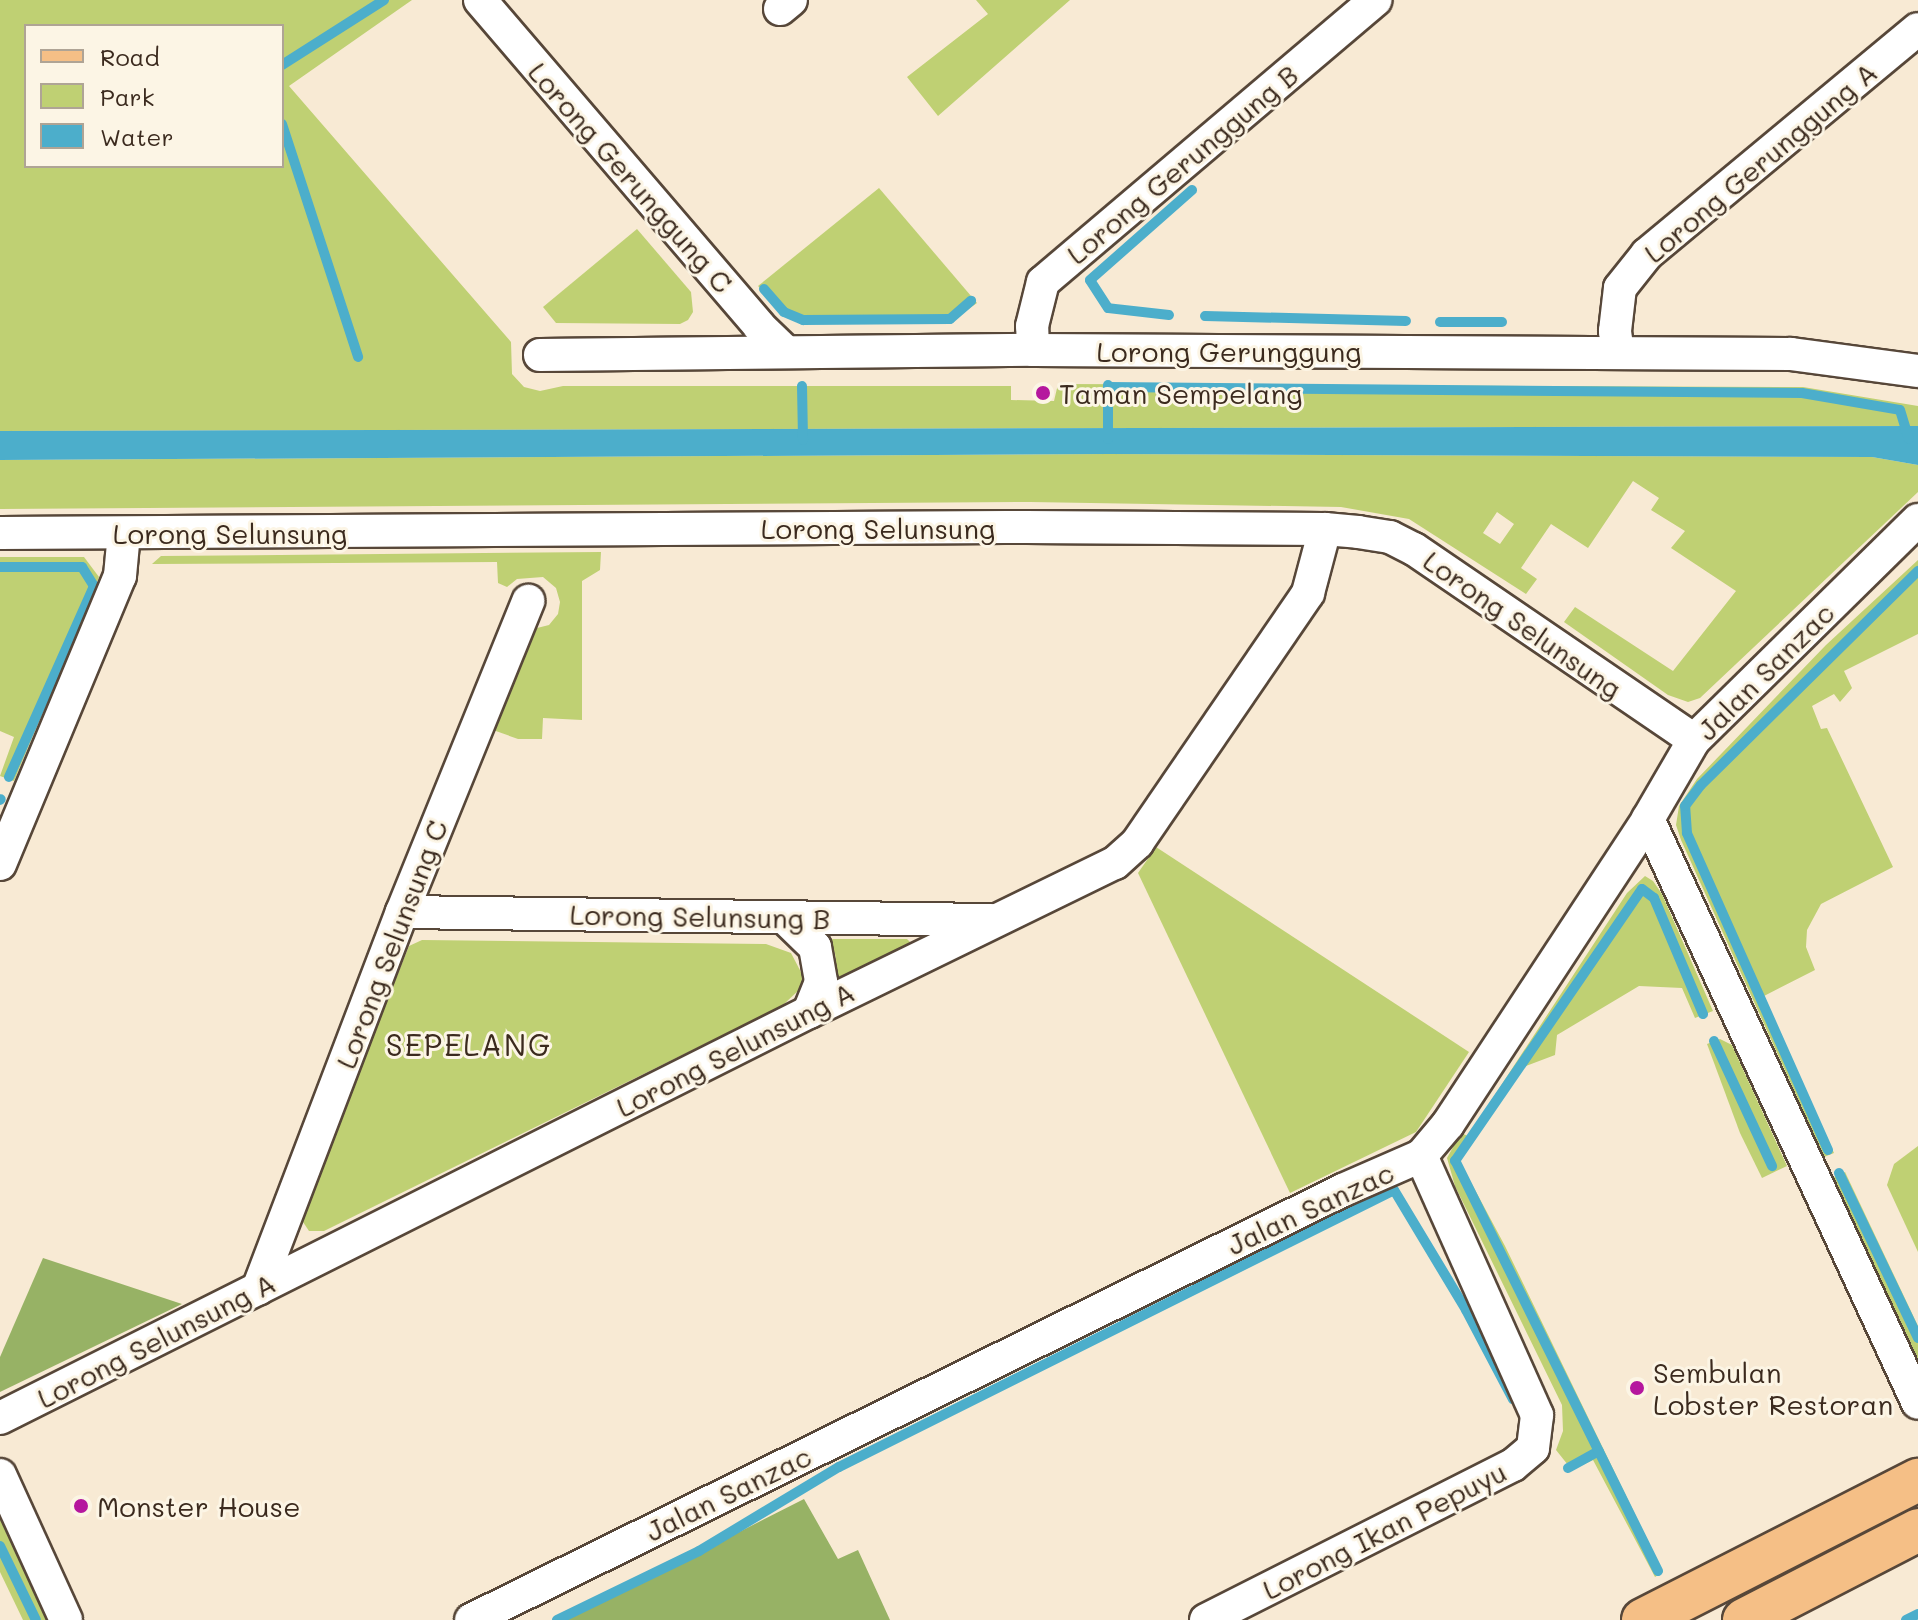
<!DOCTYPE html>
<style>
body{margin:0}
#map{position:relative;width:1918px;height:1620px;overflow:hidden;background:#f8ead4;font-family:Mali,sans-serif}
div>[style]{position:absolute}
.green>*{inset:0;background:#bfd073}
.forest>*{inset:0;background:#97b265}
.water>*{inset:0;background:#4caecb}
.stream>*{height:10px;margin:-5px;padding:0 5px;transform-origin:5px;border-radius:5px;background:#4caecb}
.roads{filter:drop-shadow(2px 0 #574739) drop-shadow(-2px 0 #574739) drop-shadow(0 2px #574739) drop-shadow(0 -2px #574739)}
.minor>*{height:32px;margin:-16px;padding:0 16px;transform-origin:16px;border-radius:16px;background:#fff}
.major>*{height:42px;margin:-21px;padding:0 21px;transform-origin:21px;border-radius:21px;background:#f5bf86}
.dots>*{width:22px;height:22px;translate:-50% -50%;box-sizing:border-box;border:4px solid #fcf5e5;border-radius:50%}
span{translate:-50% -50%;white-space:nowrap;text-align:center;line-height:1.15;-webkit-text-stroke:6px #fcf5e5;paint-order:stroke}
.street-label{font-size:28px;color:#3b2a1e}
.poi-label{font-size:28px;color:#3b2a1e}
.left{translate:0 -50%;text-align:left}
.neighbourhood-label{font-size:30px;color:#3b2a1e;letter-spacing:2px}
.legend{position:absolute;left:24px;top:24px;width:260px;height:144px;box-sizing:border-box;background:#fcf5e5;border:2px solid #afa495;margin:0;padding:10px 14px;list-style:none;font-size:24px;color:#3b2a1e}
.legend li{display:flex;align-items:center;gap:16px;height:40px}
.legend b{width:40px;border:2px solid #afa495}
</style>
<div id="map">
<div class="green">
<div style="clip-path:polygon(evenodd,0 0,412px 0,289px 86px,511px 342px,512px 374px,524px 387px,540px 391px,563px 386px,1011px 386px,1011px 400px,1054px 401px,1058px 384px,1803px 387px,1918px 406px,1918px 426px,0 431px,0 0,26px 26px,282px 26px,282px 166px,26px 166px,26px 26px)"></div>
<div style="clip-path:polygon(976px 0,1070px 0,938px 116px,907px 77px,988px 14px)"></div>
<div style="clip-path:polygon(879px 188px,977px 303px,951px 321px,802px 322px,790px 318px,758px 286px)"></div>
<div style="clip-path:polygon(637px 229px,691px 292px,693px 312px,688px 320px,680px 324px,556px 323px,543px 307px)"></div>
<div style="clip-path:polygon(evenodd,1109px 454px,1872px 457px,1918px 465px,1918px 492px,1700px 698px,1688px 702px,1668px 695px,1564px 622px,1575px 607px,1673px 671px,1736px 591px,1671px 548px,1685px 531px,1651px 510px,1659px 498px,1633px 481px,1588px 548px,1551px 524px,1521px 568px,1537px 579px,1526px 594px,1409px 519px,1341px 507px,1030px 502px,0 509px,0 460px,1109px 454px,1497px 512px,1514px 524px,1500px 544px,1483px 533px,1497px 512px)"></div>
<div style="clip-path:polygon(601px 552px,600px 570px,582px 581px,582px 720px,543px 718px,542px 739px,518px 739px,493px 730px,537px 628px,549px 625px,558px 614px,560px 602px,556px 588px,543px 577px,517px 579px,507px 587px,498px 583px,497px 562px,152px 564px,161px 556px)"></div>
<div style="clip-path:polygon(0 557px,84px 557px,99px 577px,14px 781px,0 776px,14px 737px,0 731px)"></div>
<div style="clip-path:polygon(1918px 560px,1918px 634px,1844px 671px,1852px 688px,1840px 702px,1834px 694px,1812px 706px,1821px 729px,1827px 728px,1893px 867px,1821px 904px,1807px 930px,1806px 947px,1815px 970px,1764px 996px,1834px 1153px,1824px 1157px,1681px 840px,1676px 825px,1679px 806px,1697px 779px,1826px 645px)"></div>
<div style="clip-path:polygon(1156px 847px,1469px 1052px,1416px 1132px,1290px 1193px,1138px 873px)"></div>
<div style="clip-path:polygon(1645px 876px,1653px 881px,1662px 894px,1713px 1011px,1695px 1018px,1682px 988px,1639px 986px,1557px 1035px,1555px 1055px,1523px 1067px,1459px 1160px,1505px 1246px,1663px 1572px,1655px 1577px,1593px 1460px,1572px 1470px,1556px 1450px,1563px 1431px,1562px 1405px,1455px 1186px,1447px 1158px,1461px 1133px,1468px 1136px,1627px 893px)"></div>
<div style="clip-path:polygon(825px 939px,907px 939px,911px 943px,907px 949px,838px 982px,835px 953px)"></div>
<div style="clip-path:polygon(422px 940px,766px 944px,791px 953px,803px 976px,801px 988px,782px 1006px,324px 1231px,309px 1231px,301px 1219px,303px 1211px,409px 946px)"></div>
<div style="clip-path:polygon(1720px 1039px,1732px 1045px,1787px 1166px,1762px 1178px,1740px 1133px,1707px 1044px)"></div>
<div style="clip-path:polygon(1918px 1146px,1918px 1252px,1887px 1185px,1894px 1164px)"></div>
<div style="clip-path:polygon(1845px 1172px,1918px 1326px,1918px 1360px,1832px 1178px)"></div>
<div style="clip-path:polygon(0 1510px,54px 1620px,23px 1620px,0 1572px)"></div>
</div>
<div class="forest">
<div style="clip-path:polygon(43px 1258px,182px 1304px,0 1392px,0 1357px)"></div>
<div style="clip-path:polygon(804px 1499px,838px 1559px,858px 1550px,890px 1620px,566px 1620px)"></div>
</div>
<div class="water">
<div style="clip-path:polygon(1918px 426px,1918px 465px,1872px 457px,1109px 454px,0 460px,0 431px)"></div>
</div>
<div class="stream">
<div style="left:282px;top:65px;width:121px;rotate:-32.5deg"></div>
<div style="left:282px;top:124px;width:245px;rotate:71.9deg"></div>
<div style="left:764px;top:289px;width:30px;rotate:49deg"></div>
<div style="left:784px;top:312px;width:21px;rotate:23deg"></div>
<div style="left:803px;top:320px;width:147px;rotate:-0.4deg"></div>
<div style="left:950px;top:319px;width:28px;rotate:-41deg"></div>
<div style="left:1169px;top:315px;width:61px;rotate:-173.5deg"></div>
<div style="left:1108px;top:308px;width:33px;rotate:-123deg"></div>
<div style="left:1090px;top:280px;width:136px;rotate:-41.4deg"></div>
<div style="left:1205px;top:316px;width:201px;rotate:1.4deg"></div>
<div style="left:1440px;top:322px;width:62px"></div>
<div style="left:1108px;top:385px;width:54px;rotate:90deg"></div>
<div style="left:802px;top:386px;width:54px;rotate:88.9deg"></div>
<div style="left:1108px;top:387px;width:694px;rotate:0.5deg"></div>
<div style="left:1802px;top:393px;width:99px;rotate:9.8deg"></div>
<div style="left:1900px;top:410px;width:30px;rotate:73deg"></div>
<div style="left:0;top:567px;width:82px"></div>
<div style="left:82px;top:567px;width:22px;rotate:58deg"></div>
<div style="left:94px;top:586px;width:209px;rotate:114deg"></div>
<div style="left:0;top:800px;width:1px;rotate:-45deg"></div>
<div style="left:1714px;top:1041px;width:138px;rotate:65.1deg"></div>
<div style="left:1828px;top:1150px;width:347px;rotate:-114deg"></div>
<div style="left:1687px;top:833px;width:27px;rotate:-94deg"></div>
<div style="left:1685px;top:806px;width:26px;rotate:-53deg"></div>
<div style="left:1701px;top:785px;width:305px;rotate:-44.6deg"></div>
<div style="left:1839px;top:1173px;width:183px;rotate:64.4deg"></div>
<div style="left:1568px;top:1468px;width:35px;rotate:-29deg"></div>
<div style="left:0;top:1546px;width:82px;rotate:64.1deg"></div>
<div style="left:1658px;top:1571px;width:458px;rotate:-116.3deg"></div>
<div style="left:1455px;top:1161px;width:330px;rotate:-55.5deg"></div>
<div style="left:1642px;top:889px;width:15px;rotate:37deg"></div>
<div style="left:1654px;top:898px;width:126px;rotate:67.1deg"></div>
<div style="left:557px;top:1620px;width:158px;rotate:-25.9deg"></div>
<div style="left:699px;top:1551px;width:163px;rotate:-31deg"></div>
<div style="left:839px;top:1467px;width:620px;rotate:-26.52deg"></div>
<div style="left:1394px;top:1190px;width:140px;rotate:59deg"></div>
<div style="left:1466px;top:1310px;width:101px;rotate:62.2deg"></div>
<div style="left:1906px;top:1620px;width:13px;rotate:-27deg"></div>
</div>
<div class="roads">
<div class="minor">
<div style="left:480px;top:0;width:429px;rotate:49.4deg"></div>
<div style="left:759px;top:326px;width:36px;rotate:44deg"></div>
<div style="left:780px;top:9px;width:14px;rotate:-39deg"></div>
<div style="left:1033px;top:350px;width:24px;rotate:-92deg"></div>
<div style="left:1032px;top:326px;width:45px;rotate:-76deg"></div>
<div style="left:1043px;top:282px;width:436px;rotate:-40.3deg"></div>
<div style="left:1618px;top:353px;width:22px;rotate:-98deg"></div>
<div style="left:1615px;top:331px;width:43px;rotate:-83.4deg"></div>
<div style="left:1620px;top:288px;width:43px;rotate:-51.5deg"></div>
<div style="left:1647px;top:254px;width:352px;rotate:-39.7deg"></div>
<div style="left:540px;top:355px;width:493px;rotate:-0.6deg"></div>
<div style="left:1033px;top:350px;width:758px;rotate:0.3deg"></div>
<div style="left:1791px;top:354px;width:128px;rotate:7.6deg"></div>
<div style="left:0;top:533px;width:1026px;rotate:-0.34deg"></div>
<div style="left:1026px;top:527px;width:299px;rotate:0.4deg"></div>
<div style="left:1325px;top:529px;width:33px;rotate:5deg"></div>
<div style="left:1358px;top:532px;width:32px;rotate:9deg"></div>
<div style="left:1390px;top:537px;width:27px;rotate:27deg"></div>
<div style="left:1414px;top:549px;width:339px;rotate:34.3deg"></div>
<div style="left:1648px;top:819px;width:643px;rotate:65.19deg"></div>
<div style="left:0;top:864px;width:312px;rotate:-67.4deg"></div>
<div style="left:120px;top:576px;width:43px;rotate:-84.7deg"></div>
<div style="left:402px;top:912px;width:589px;rotate:0.78deg"></div>
<div style="left:784px;top:917px;width:43px;rotate:44.1deg"></div>
<div style="left:815px;top:947px;width:36px;rotate:80deg"></div>
<div style="left:821px;top:982px;width:32px;rotate:112deg"></div>
<div style="left:258px;top:1289px;width:404px;rotate:-69.1deg"></div>
<div style="left:402px;top:912px;width:336px;rotate:-67.9deg"></div>
<div style="left:0;top:1418px;width:905px;rotate:-26.65deg"></div>
<div style="left:809px;top:1012px;width:340px;rotate:-26deg"></div>
<div style="left:1115px;top:863px;width:30px;rotate:-42deg"></div>
<div style="left:1137px;top:843px;width:303px;rotate:-55.6deg"></div>
<div style="left:1308px;top:593px;width:66px;rotate:-75.1deg"></div>
<div style="left:0;top:1475px;width:159px;rotate:65.5deg"></div>
<div style="left:471px;top:1620px;width:972px;rotate:-26.25deg"></div>
<div style="left:1343px;top:1190px;width:85px;rotate:-23.6deg"></div>
<div style="left:1421px;top:1156px;width:42px;rotate:-49.8deg"></div>
<div style="left:1448px;top:1124px;width:365px;rotate:-56.7deg"></div>
<div style="left:1648px;top:819px;width:91px;rotate:-59.8deg"></div>
<div style="left:1694px;top:740px;width:314px;rotate:-44.5deg"></div>
<div style="left:1206px;top:1620px;width:344px;rotate:-26.8deg"></div>
<div style="left:1513px;top:1465px;width:26px;rotate:-40deg"></div>
<div style="left:1533px;top:1448px;width:33px;rotate:-83deg"></div>
<div style="left:1537px;top:1415px;width:284px;rotate:-114.1deg"></div>
</div>
<div class="major">
<div style="left:1643px;top:1620px;width:309px;rotate:-27deg"></div>
<div style="left:1744px;top:1620px;width:196px;rotate:-27.3deg"></div>
</div>
</div>
<div class="dots">
<div style="left:1043px;top:393px;background:#b5179e"></div>
<div style="left:1637px;top:1388px;background:#b5179e"></div>
<div style="left:81px;top:1506px;background:#b5179e"></div>
</div>
<div class="street-label">
<span style="left:1760px;top:162px;rotate:-40deg">Lorong Gerunggung A</span>
<span style="left:1182px;top:164px;rotate:-40deg">Lorong Gerunggung B</span>
<span style="left:631px;top:177px;rotate:49deg">Lorong Gerunggung C</span>
<span style="left:1229px;top:351px">Lorong Gerunggung</span>
<span style="left:878px;top:528px">Lorong Selunsung</span>
<span style="left:230px;top:533px">Lorong Selunsung</span>
<span style="left:1523px;top:624px;rotate:35deg">Lorong Selunsung</span>
<span style="left:1765px;top:671px;rotate:-45deg">Jalan Sanzac</span>
<span style="left:700px;top:916px;rotate:1deg">Lorong Selunsung B</span>
<span style="left:391px;top:944px;rotate:-69deg">Lorong Selunsung C</span>
<span style="left:735px;top:1049px;rotate:-27deg">Lorong Selunsung A</span>
<span style="left:1310px;top:1208px;rotate:-25deg">Jalan Sanzac</span>
<span style="left:156px;top:1340px;rotate:-27deg">Lorong Selunsung A</span>
<span style="left:728px;top:1493px;rotate:-26deg">Jalan Sanzac</span>
<span style="left:1384px;top:1530px;rotate:-27deg">Lorong Ikan Pepuyu</span>
</div>
<div class="poi-label">
<span class="left" style="left:1059px;top:393px">Taman Sempelang</span>
<span class="left" style="left:1653px;top:1388px">Sembulan<br>Lobster Restoran</span>
<span class="left" style="left:97px;top:1506px">Monster House</span>
</div>
<div class="neighbourhood-label">
<span style="left:469px;top:1044px">SEPELANG</span>
</div>
<ul class="legend">
<li><b style="height:10px;background:#f5bf86"></b>Road</li>
<li><b style="height:22px;background:#bfd073"></b>Park</li>
<li><b style="height:22px;background:#4caecb"></b>Water</li>
</ul>
</div>
